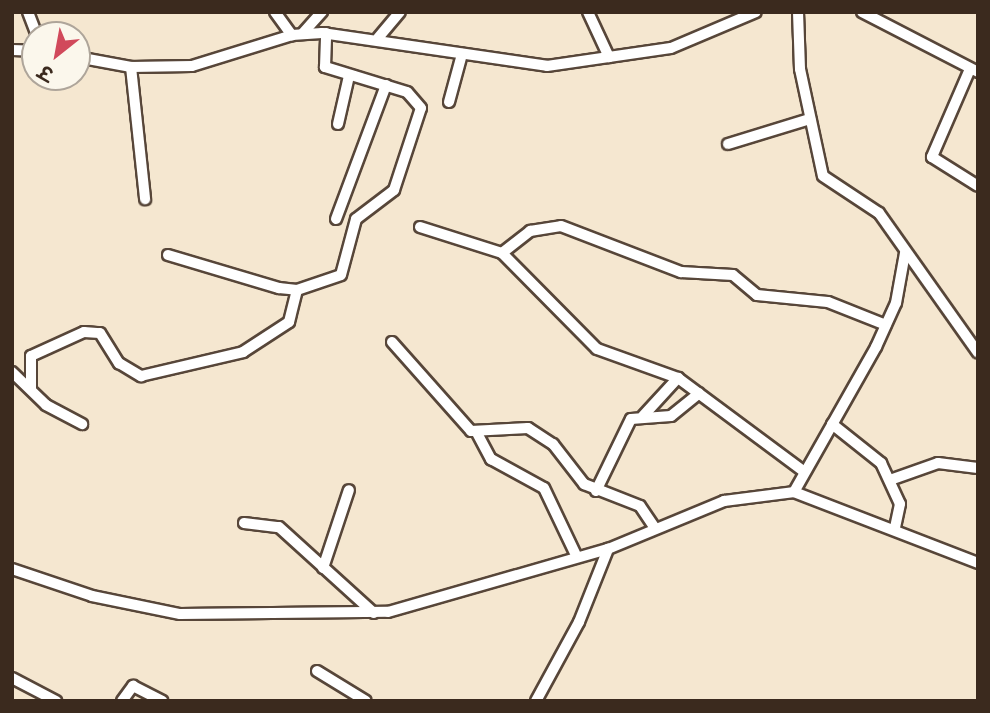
<!DOCTYPE html>
<meta charset="utf-8">
<style>
body{margin:0}
#map{position:relative;width:990px;height:713px;overflow:hidden;background:#f5e7d0;font-family:Caveat,"Playpen Sans Deva",sans-serif}
div>[style]{position:absolute}
.roads{filter:drop-shadow(2px 0 #574639) drop-shadow(-2px 0 #574639) drop-shadow(0 2px #574639) drop-shadow(0 -2px #574639)}
.minor>*{height:10px;margin:-5px;padding:0 5px;transform-origin:5px;border-radius:5px;background:#fff}
span{translate:-50% -50%;white-space:nowrap;text-align:center;line-height:1.15;-webkit-text-stroke:6px #fbf7ec;paint-order:stroke}
.frame{position:absolute;inset:0;border:14px solid #3b2a1e;pointer-events:none}
.north{position:absolute;left:21px;top:21px;width:70px;height:70px;box-sizing:border-box;background:#fbf7ec;border:2px solid #aea59a;border-radius:50%;rotate:211deg;font-size:19px;font-weight:700;line-height:28px;text-align:center;color:#3b2a1e}
.north::after{content:'';display:block;margin:auto;width:24px;height:32px;background:#d1495b;clip-path:polygon(50% 0,100% 100%,50% 72%,0 100%)}
</style>
<div id="map">
<div class="roads">
<div class="minor">
<div style="left:28px;top:12px;width:25px;rotate:69deg"></div>
<div style="left:275px;top:12px;width:29px;rotate:54deg"></div>
<div style="left:588px;top:12px;width:50px;rotate:65deg"></div>
<div style="left:798px;top:12px;width:57px;rotate:88deg"></div>
<div style="left:800px;top:69px;width:109px;rotate:77.9deg"></div>
<div style="left:823px;top:176px;width:67px;rotate:33.5deg"></div>
<div style="left:879px;top:213px;width:171px;rotate:54.7deg"></div>
<div style="left:862px;top:12px;width:131px;rotate:27.3deg"></div>
<div style="left:302px;top:34px;width:30px;rotate:-48deg"></div>
<div style="left:378px;top:38px;width:34px;rotate:-50deg"></div>
<div style="left:12px;top:50px;width:23px;rotate:2deg"></div>
<div style="left:77px;top:57px;width:55px;rotate:10.5deg"></div>
<div style="left:131px;top:67px;width:61px;rotate:-0.9deg"></div>
<div style="left:192px;top:66px;width:105px;rotate:-17.2deg"></div>
<div style="left:292px;top:35px;width:30px;rotate:-4deg"></div>
<div style="left:322px;top:33px;width:227px;rotate:8.3deg"></div>
<div style="left:547px;top:66px;width:125px;rotate:-8.3deg"></div>
<div style="left:671px;top:48px;width:92px;rotate:-23deg"></div>
<div style="left:131px;top:67px;width:133px;rotate:83.9deg"></div>
<div style="left:970px;top:69px;width:96px;rotate:113.4deg"></div>
<div style="left:932px;top:157px;width:54px;rotate:32.2deg"></div>
<div style="left:449px;top:102px;width:50px;rotate:-74.8deg"></div>
<div style="left:338px;top:124px;width:49px;rotate:-77.1deg"></div>
<div style="left:728px;top:144px;width:86px;rotate:-17deg"></div>
<div style="left:336px;top:219px;width:143px;rotate:-69.5deg"></div>
<div style="left:420px;top:227px;width:86px;rotate:17.6deg"></div>
<div style="left:502px;top:253px;width:135px;rotate:45.3deg"></div>
<div style="left:597px;top:349px;width:86px;rotate:19.7deg"></div>
<div style="left:678px;top:378px;width:156px;rotate:36.6deg"></div>
<div style="left:502px;top:253px;width:36px;rotate:-38deg"></div>
<div style="left:530px;top:231px;width:31px;rotate:-9deg"></div>
<div style="left:561px;top:226px;width:129px;rotate:21deg"></div>
<div style="left:681px;top:272px;width:52px;rotate:3.3deg"></div>
<div style="left:733px;top:275px;width:31px;rotate:40deg"></div>
<div style="left:757px;top:295px;width:71px;rotate:5.6deg"></div>
<div style="left:828px;top:302px;width:62px;rotate:21.6deg"></div>
<div style="left:168px;top:255px;width:116px;rotate:16.6deg"></div>
<div style="left:279px;top:288px;width:18px;rotate:6deg"></div>
<div style="left:297px;top:290px;width:46px;rotate:-18.8deg"></div>
<div style="left:341px;top:275px;width:58px;rotate:-75deg"></div>
<div style="left:356px;top:219px;width:48px;rotate:-37.3deg"></div>
<div style="left:394px;top:190px;width:86px;rotate:-71.8deg"></div>
<div style="left:421px;top:108px;width:21px;rotate:-131deg"></div>
<div style="left:407px;top:92px;width:86px;rotate:-163deg"></div>
<div style="left:325px;top:67px;width:34px;rotate:-88deg"></div>
<div style="left:392px;top:342px;width:119px;rotate:48.4deg"></div>
<div style="left:471px;top:431px;width:57px;rotate:-3deg"></div>
<div style="left:528px;top:428px;width:30px;rotate:33deg"></div>
<div style="left:553px;top:444px;width:51px;rotate:52.2deg"></div>
<div style="left:584px;top:484px;width:60px;rotate:21.4deg"></div>
<div style="left:640px;top:506px;width:27px;rotate:56deg"></div>
<div style="left:12px;top:372px;width:47px;rotate:44.1deg"></div>
<div style="left:46px;top:405px;width:41px;rotate:27.8deg"></div>
<div style="left:31px;top:388px;width:32px;rotate:-90deg"></div>
<div style="left:31px;top:356px;width:58px;rotate:-24.4deg"></div>
<div style="left:84px;top:332px;width:16px;rotate:4deg"></div>
<div style="left:100px;top:333px;width:36px;rotate:58deg"></div>
<div style="left:119px;top:363px;width:26px;rotate:31deg"></div>
<div style="left:141px;top:376px;width:105px;rotate:-13.2deg"></div>
<div style="left:243px;top:352px;width:55px;rotate:-33.1deg"></div>
<div style="left:289px;top:322px;width:33px;rotate:-76deg"></div>
<div style="left:643px;top:416px;width:52px;rotate:-47.4deg"></div>
<div style="left:832px;top:424px;width:63px;rotate:38.5deg"></div>
<div style="left:881px;top:463px;width:45px;rotate:65.1deg"></div>
<div style="left:900px;top:504px;width:24px;rotate:102deg"></div>
<div style="left:477px;top:433px;width:30px;rotate:62deg"></div>
<div style="left:491px;top:459px;width:60px;rotate:28.7deg"></div>
<div style="left:544px;top:488px;width:74px;rotate:64.5deg"></div>
<div style="left:890px;top:480px;width:51px;rotate:-19.5deg"></div>
<div style="left:938px;top:463px;width:40px;rotate:7.1deg"></div>
<div style="left:596px;top:491px;width:80px;rotate:-64.1deg"></div>
<div style="left:631px;top:419px;width:40px;rotate:-4.3deg"></div>
<div style="left:671px;top:416px;width:36px;rotate:-39deg"></div>
<div style="left:794px;top:492px;width:167px;rotate:-60.5deg"></div>
<div style="left:876px;top:347px;width:48px;rotate:-65.6deg"></div>
<div style="left:896px;top:303px;width:51px;rotate:-79.8deg"></div>
<div style="left:244px;top:523px;width:35px;rotate:7deg"></div>
<div style="left:279px;top:527px;width:128px;rotate:42.2deg"></div>
<div style="left:323px;top:568px;width:82px;rotate:-71.6deg"></div>
<div style="left:12px;top:569px;width:84px;rotate:18.6deg"></div>
<div style="left:92px;top:596px;width:90px;rotate:11.6deg"></div>
<div style="left:180px;top:614px;width:208px;rotate:-0.6deg"></div>
<div style="left:388px;top:612px;width:229px;rotate:-16deg"></div>
<div style="left:608px;top:549px;width:126px;rotate:-22.5deg"></div>
<div style="left:724px;top:501px;width:71px;rotate:-7.3deg"></div>
<div style="left:794px;top:492px;width:197px;rotate:21.1deg"></div>
<div style="left:317px;top:671px;width:57px;rotate:31.5deg"></div>
<div style="left:12px;top:678px;width:50px;rotate:27.6deg"></div>
<div style="left:122px;top:701px;width:19px;rotate:-54deg"></div>
<div style="left:133px;top:686px;width:33px;rotate:27deg"></div>
<div style="left:536px;top:701px;width:90px;rotate:-61.4deg"></div>
<div style="left:579px;top:622px;width:79px;rotate:-68.3deg"></div>
</div>
</div>
<div class="frame"></div>
<div class="north">उ</div>
</div>
